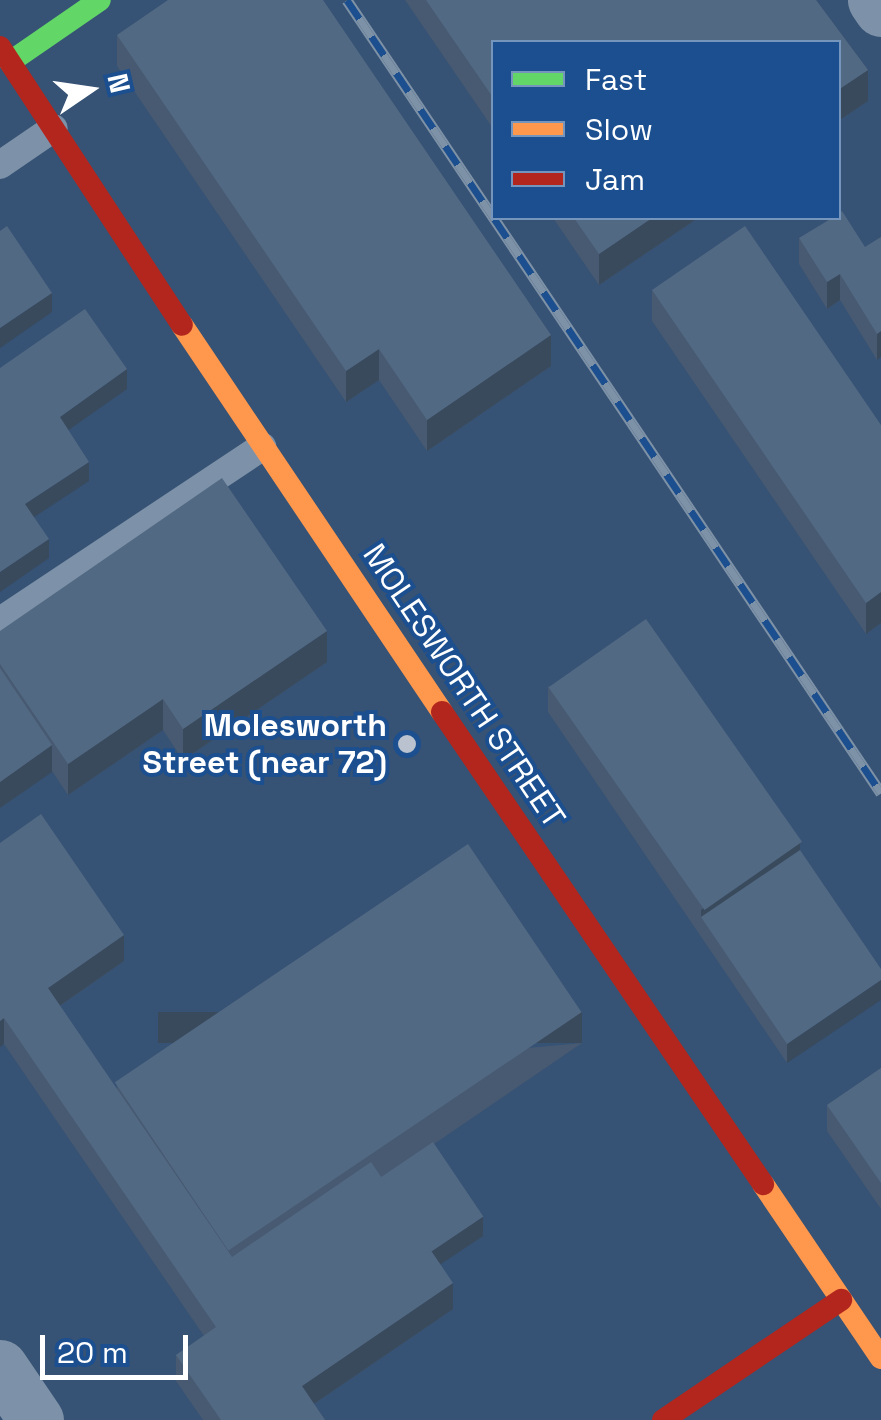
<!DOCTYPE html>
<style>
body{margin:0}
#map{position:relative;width:881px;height:1420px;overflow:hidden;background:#365274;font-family:"Space Grotesk",sans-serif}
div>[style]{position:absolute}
.lane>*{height:28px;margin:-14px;padding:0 14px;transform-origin:14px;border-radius:14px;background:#7d92a8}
.street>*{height:55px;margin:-27.5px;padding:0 27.5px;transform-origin:27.5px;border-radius:27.5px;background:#7d92a8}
.fast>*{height:22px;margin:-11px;padding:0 11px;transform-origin:11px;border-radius:11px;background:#63d668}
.slow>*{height:22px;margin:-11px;padding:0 11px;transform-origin:11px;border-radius:11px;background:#ff974d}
.jam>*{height:22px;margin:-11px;padding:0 11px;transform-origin:11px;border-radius:11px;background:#b3261e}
.rail>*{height:11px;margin-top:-5.5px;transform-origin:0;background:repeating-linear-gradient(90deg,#1b4f8f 0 22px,#7e92a7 0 44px);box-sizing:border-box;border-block:2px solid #7e92a7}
.wall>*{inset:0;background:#475a72}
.shaded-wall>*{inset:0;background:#394a5c;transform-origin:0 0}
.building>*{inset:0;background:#526984;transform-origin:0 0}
.dots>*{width:28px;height:28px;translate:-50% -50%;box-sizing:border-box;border:5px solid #1b4f8f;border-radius:50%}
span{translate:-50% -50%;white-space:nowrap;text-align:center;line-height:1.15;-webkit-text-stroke:8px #1b4f8f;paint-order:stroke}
.street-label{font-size:32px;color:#fff}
.poi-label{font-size:32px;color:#fff;font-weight:700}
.right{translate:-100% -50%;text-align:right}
.legend{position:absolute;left:491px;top:40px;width:350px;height:180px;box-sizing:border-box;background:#1b4f8f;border:2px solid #7695bc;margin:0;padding:12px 18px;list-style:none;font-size:30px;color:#fff}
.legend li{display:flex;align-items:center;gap:20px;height:50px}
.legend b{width:50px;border:2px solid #7695bc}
.north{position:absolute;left:40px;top:40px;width:100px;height:100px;-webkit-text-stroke:8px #1b4f8f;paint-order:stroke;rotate:77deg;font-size:28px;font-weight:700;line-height:40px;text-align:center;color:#fff}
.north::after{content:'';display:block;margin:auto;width:35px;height:45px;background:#fff;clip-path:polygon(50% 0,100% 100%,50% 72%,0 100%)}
.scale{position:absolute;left:40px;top:1335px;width:148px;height:45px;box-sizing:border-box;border:5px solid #fff;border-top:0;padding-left:12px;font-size:30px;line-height:35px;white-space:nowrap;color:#fff;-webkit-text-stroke:8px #1b4f8f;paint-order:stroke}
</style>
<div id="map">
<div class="lane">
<div style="left:0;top:165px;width:65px;rotate:-34.4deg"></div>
<div style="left:0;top:621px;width:315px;rotate:-33.6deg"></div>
</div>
<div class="street">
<div style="left:875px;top:0;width:11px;rotate:56deg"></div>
<div style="left:0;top:1367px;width:64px;rotate:55.8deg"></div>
</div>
<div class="fast">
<div style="left:10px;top:62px;width:109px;rotate:-34.6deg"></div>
</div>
<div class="slow">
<div style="left:182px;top:325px;width:466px;rotate:56.1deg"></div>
<div style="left:763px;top:1184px;width:210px;rotate:55.9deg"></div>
</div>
<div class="jam">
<div style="left:0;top:47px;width:332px;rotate:56.8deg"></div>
<div style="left:442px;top:712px;width:571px;rotate:55.78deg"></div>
<div style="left:663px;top:1420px;width:215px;rotate:-34deg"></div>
</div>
<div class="rail">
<div style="left:347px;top:0;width:956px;rotate:56.04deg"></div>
</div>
<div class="wall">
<div style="clip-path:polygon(405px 0,816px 0,868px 70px,868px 101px,838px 121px,838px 42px,494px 42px,494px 130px)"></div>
<div style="clip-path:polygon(117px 35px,551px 366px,427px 451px,379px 380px,346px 402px,117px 66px)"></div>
<div style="clip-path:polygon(553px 218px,698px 218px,599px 285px)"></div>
<div style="clip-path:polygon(881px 237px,877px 360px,840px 300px,827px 309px,799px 264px,799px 238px,865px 247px)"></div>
<div style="clip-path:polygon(652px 290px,881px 425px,881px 623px,866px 634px,652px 321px)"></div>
<div style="clip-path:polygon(0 631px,327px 662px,183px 760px,163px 730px,68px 795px,52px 771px,0 808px)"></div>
<div style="clip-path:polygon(548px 686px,800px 843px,787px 1063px,548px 712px)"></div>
<div style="clip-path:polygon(0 843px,124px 961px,60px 1006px,117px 1090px,117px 1085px,582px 1043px,434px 1144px,483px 1236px,440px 1264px,453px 1309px,314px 1404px,325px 1420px,203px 1420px,176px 1381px,176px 1355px,204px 1336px,4px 1044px,0 1047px)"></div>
<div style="clip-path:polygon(881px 1068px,881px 1209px,827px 1131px,827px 1105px)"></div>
</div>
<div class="shaded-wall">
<div style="clip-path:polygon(868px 70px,868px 101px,838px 121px,838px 90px)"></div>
<div style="clip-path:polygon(652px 218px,698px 218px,599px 285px,599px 254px)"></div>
<div style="clip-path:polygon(840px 274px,840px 300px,827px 309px,827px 282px)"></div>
<div style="clip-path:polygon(52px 293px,52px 312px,0 348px,0 328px)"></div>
<div style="clip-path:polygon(881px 331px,881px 357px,877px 360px,877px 334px)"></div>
<div style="clip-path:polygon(551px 335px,551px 366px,427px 451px,427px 420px)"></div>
<div style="clip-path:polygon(379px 349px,379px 380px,346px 402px,346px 371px)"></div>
<div style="clip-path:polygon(127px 369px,127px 389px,60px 436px,60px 417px)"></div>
<div style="clip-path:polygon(89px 462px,89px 481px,25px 523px,25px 504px)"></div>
<div style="clip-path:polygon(49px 539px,49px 558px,0 592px,0 572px)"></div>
<div style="clip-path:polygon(881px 592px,881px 623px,866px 634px,866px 603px)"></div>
<div style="clip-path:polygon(327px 631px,327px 662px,183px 760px,183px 729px)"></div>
<div style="clip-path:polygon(163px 699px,163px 730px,68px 795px,68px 764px)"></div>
<div style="clip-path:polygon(52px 745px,52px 772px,0 808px,0 782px)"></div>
<div style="clip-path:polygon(800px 843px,800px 869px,701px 917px,701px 910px)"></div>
<div style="clip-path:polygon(124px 935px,124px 961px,48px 1014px,48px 988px)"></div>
<div style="clip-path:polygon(881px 980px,881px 1000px,787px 1063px,787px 1044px)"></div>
<div style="left:582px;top:1012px;width:31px;height:424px;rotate:90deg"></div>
<div style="clip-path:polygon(4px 1018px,4px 1044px,0 1047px,0 1021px)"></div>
<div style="clip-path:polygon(483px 1217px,483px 1236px,429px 1272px,429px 1252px)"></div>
<div style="clip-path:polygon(453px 1283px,453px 1309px,302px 1412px,302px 1386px)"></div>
</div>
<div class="building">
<div style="clip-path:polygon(168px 0,323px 0,551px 335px,427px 420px,379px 349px,346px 371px,117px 35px)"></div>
<div style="clip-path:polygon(426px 0,816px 0,868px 70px,838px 90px,838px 42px,494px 42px,494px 99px)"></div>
<div style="clip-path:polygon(842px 211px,865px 247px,881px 237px,881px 331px,877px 334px,840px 274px,827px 282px,799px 238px,832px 218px,838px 218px,838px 214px)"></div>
<div style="clip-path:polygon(574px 218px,652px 218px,599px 254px)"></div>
<div style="clip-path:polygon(7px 226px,52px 293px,0 328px,0 231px)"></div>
<div style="clip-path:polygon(745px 226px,881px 425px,881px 592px,866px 603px,652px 290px)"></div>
<div style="clip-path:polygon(85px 309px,127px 369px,60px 417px,89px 462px,25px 504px,49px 539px,0 572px,0 368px)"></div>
<div style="clip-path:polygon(222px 478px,327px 631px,183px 729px,163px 699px,68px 764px,0 664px,0 631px)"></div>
<div style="left:646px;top:619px;width:272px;height:119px;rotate:55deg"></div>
<div style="clip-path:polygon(0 668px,52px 745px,0 782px)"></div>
<div style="clip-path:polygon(41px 814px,124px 935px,48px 988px,232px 1257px,371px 1162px,453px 1283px,302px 1386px,325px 1420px,221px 1420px,176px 1355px,216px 1327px,4px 1018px,0 1021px,0 843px)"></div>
<div style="left:468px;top:844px;width:203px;height:426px;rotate:56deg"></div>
<div style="clip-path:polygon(800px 850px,881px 969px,881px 980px,787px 1044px,701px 917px)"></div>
<div style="clip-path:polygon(881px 1068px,881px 1183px,827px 1105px)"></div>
<div style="left:433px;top:1142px;width:90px;height:63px;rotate:56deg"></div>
</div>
<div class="dots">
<div style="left:407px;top:744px;background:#b9c2ce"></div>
</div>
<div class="street-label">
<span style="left:464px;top:686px;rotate:56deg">MOLESWORTH STREET</span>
</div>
<div class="poi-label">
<span class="right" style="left:387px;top:744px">Molesworth<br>Street (near 72)</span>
</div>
<ul class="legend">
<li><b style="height:12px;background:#63d668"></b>Fast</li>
<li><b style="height:12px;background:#ff974d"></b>Slow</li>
<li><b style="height:12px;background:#b3261e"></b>Jam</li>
</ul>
<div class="north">N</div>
<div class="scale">20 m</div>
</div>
